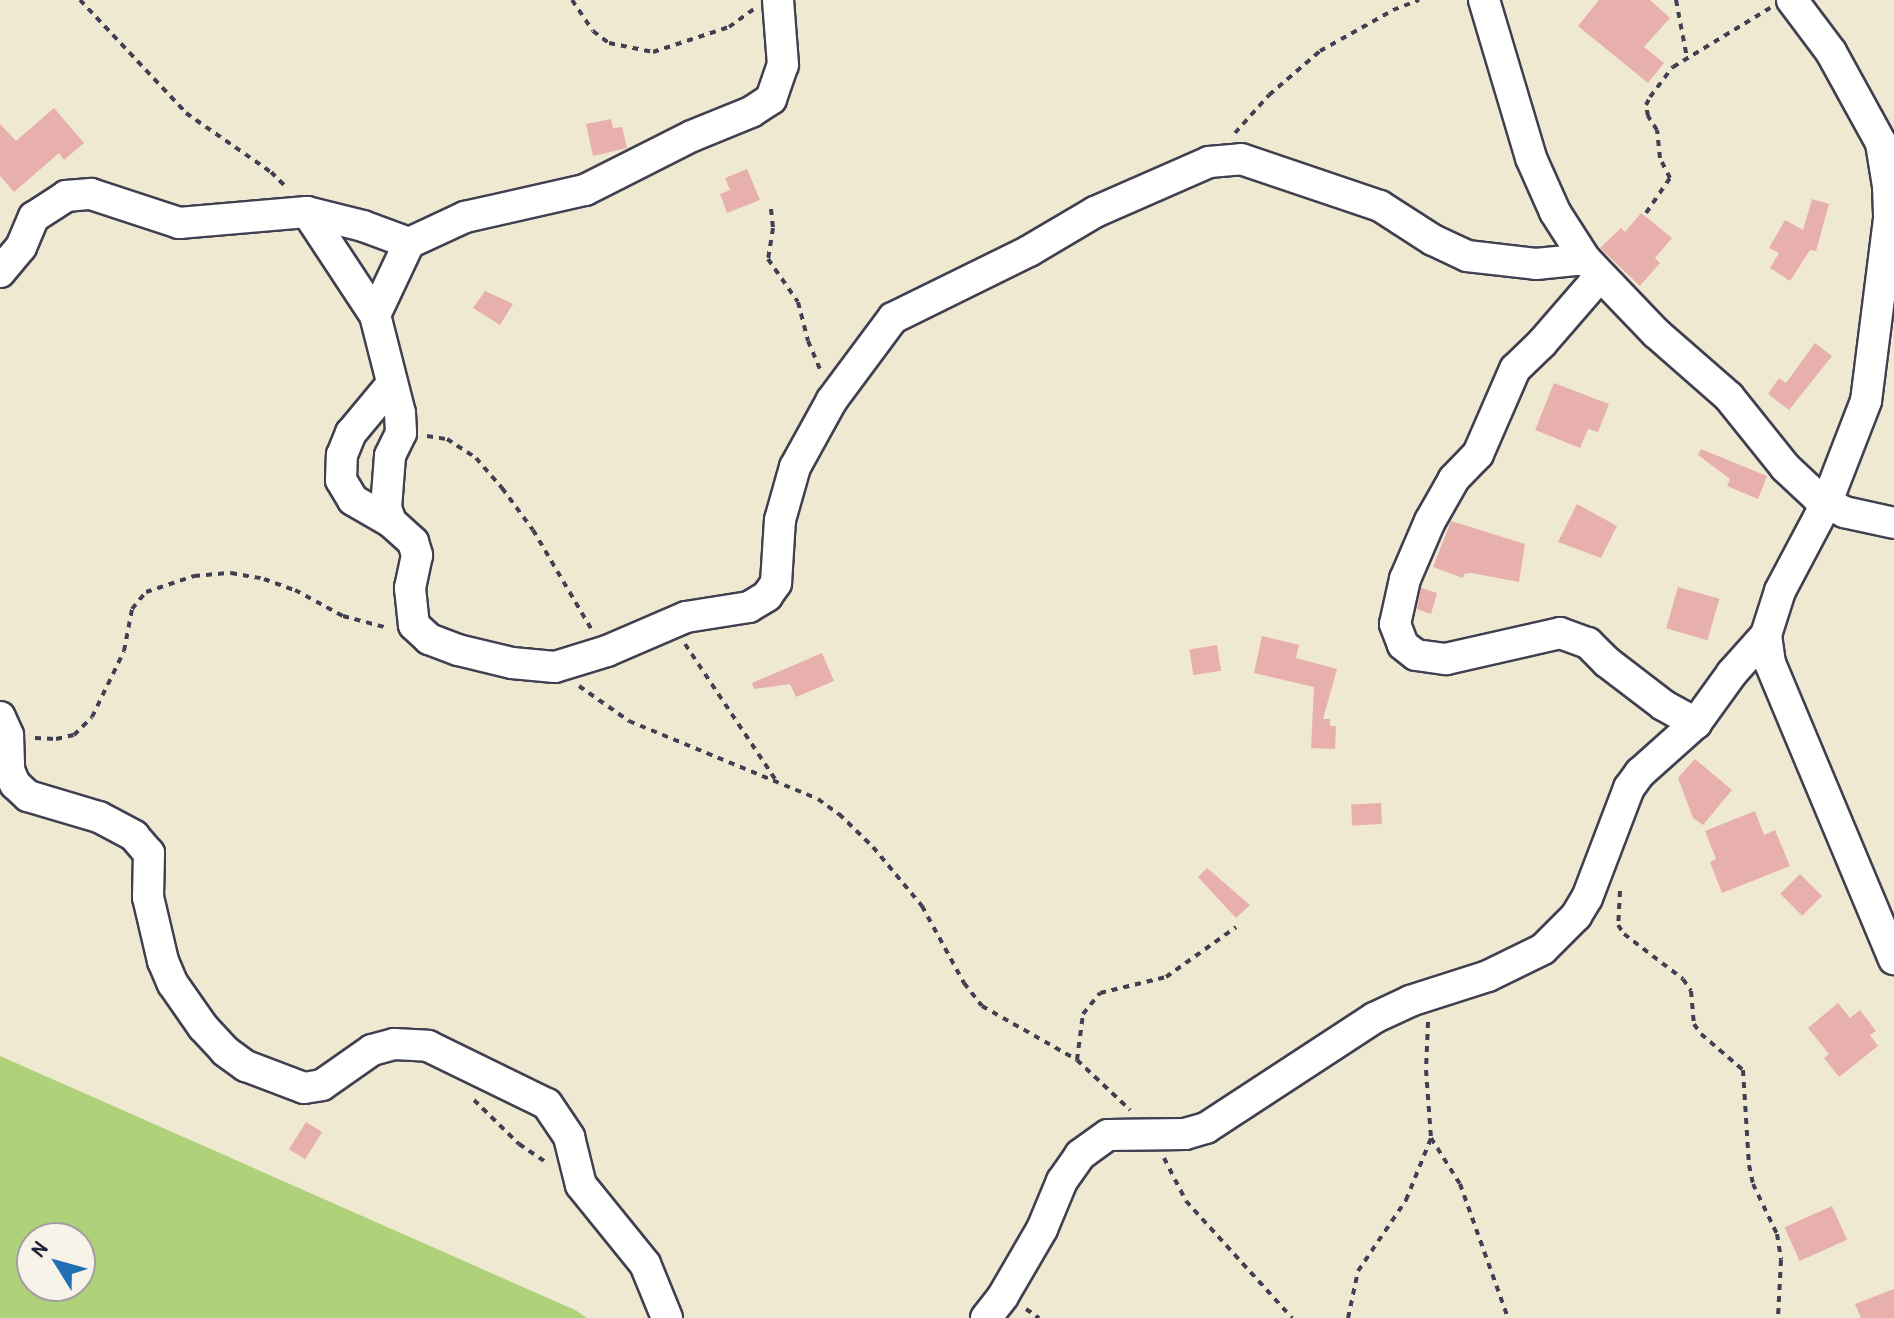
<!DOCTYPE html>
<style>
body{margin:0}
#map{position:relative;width:1894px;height:1318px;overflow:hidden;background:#f0e9d1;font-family:"Patrick Hand",sans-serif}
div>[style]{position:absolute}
.green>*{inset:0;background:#aed17a}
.building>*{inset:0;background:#e8b0ac;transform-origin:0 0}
.path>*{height:4px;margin-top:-2px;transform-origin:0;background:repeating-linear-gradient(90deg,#414052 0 6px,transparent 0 12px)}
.roads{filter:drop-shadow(2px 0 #414052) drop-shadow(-2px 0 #414052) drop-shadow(0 2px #414052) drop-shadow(0 -2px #414052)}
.minor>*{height:30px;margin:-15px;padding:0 15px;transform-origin:15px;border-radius:15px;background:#fff}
span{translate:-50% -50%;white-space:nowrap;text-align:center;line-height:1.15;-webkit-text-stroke:8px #f7f3e8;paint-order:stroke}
.north{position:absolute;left:16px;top:1222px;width:80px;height:80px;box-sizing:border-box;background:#f7f3e8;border:2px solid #a29fa3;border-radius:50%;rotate:307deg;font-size:22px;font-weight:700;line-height:32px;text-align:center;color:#22223b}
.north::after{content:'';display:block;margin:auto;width:28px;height:36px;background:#1f6fb2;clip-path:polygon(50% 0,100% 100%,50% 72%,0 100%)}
</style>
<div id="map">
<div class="green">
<div style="clip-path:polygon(evenodd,0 1056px,575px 1310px,587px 1318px,0 1318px,0 1056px,32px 1238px,80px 1238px,80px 1286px,32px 1286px,32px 1238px)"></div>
</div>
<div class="building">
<div style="clip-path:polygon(1599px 0,1650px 0,1670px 18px,1644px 47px,1664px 63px,1648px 83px,1578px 26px)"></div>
<div style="clip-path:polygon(54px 108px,84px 143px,64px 160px,59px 153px,14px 192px,0 176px,0 124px,16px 141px)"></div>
<div style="clip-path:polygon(611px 119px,613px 128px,622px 127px,627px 148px,593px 156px,586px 124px)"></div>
<div style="clip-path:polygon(747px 169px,760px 200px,727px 213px,720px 194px,730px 190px,725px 178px)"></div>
<div style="clip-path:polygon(1812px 199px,1829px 204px,1816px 251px,1810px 250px,1790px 281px,1770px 268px,1779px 253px,1769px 248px,1785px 220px,1803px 230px)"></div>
<div style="clip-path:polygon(1641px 213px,1672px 238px,1655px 258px,1660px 263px,1640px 286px,1600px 248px,1621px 228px,1625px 232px)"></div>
<div style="clip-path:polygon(485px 291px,513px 304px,500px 325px,473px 308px)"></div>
<div style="clip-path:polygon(1815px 343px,1832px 356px,1789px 410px,1768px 394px,1779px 378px,1786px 383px)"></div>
<div style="clip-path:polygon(1554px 383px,1609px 404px,1598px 432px,1588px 429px,1580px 448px,1535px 430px)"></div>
<div style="clip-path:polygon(1701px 449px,1767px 476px,1758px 499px,1727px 486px,1730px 479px,1698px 455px)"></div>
<div style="clip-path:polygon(1577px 504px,1617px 526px,1601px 558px,1558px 542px)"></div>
<div style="clip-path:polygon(1451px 521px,1525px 544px,1519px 582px,1471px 573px,1464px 574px,1463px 578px,1433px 567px)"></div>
<div style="left:1678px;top:587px;width:43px;height:43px;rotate:16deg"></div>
<div style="clip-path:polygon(1421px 588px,1437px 593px,1431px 614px,1417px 609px)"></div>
<div style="clip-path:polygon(1262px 636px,1299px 645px,1296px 658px,1337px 669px,1323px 719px,1330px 719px,1330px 726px,1336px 726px,1335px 749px,1311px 748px,1314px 687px,1254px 673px)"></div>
<div style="left:1217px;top:645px;width:26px;height:28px;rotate:81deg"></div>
<div style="clip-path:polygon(822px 653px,834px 681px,796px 697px,790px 684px,754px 689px,752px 683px)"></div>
<div style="clip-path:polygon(1695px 759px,1732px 790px,1703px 825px,1693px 818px,1678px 778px)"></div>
<div style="left:1381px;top:803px;width:21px;height:30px;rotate:87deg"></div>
<div style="clip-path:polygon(1755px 811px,1764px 835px,1775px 830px,1790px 866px,1722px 893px,1710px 862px,1716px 859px,1705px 831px)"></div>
<div style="clip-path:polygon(1207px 868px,1250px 905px,1236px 918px,1198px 877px)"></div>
<div style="left:1800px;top:874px;width:31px;height:28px;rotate:45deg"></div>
<div style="clip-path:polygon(1838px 1003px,1850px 1018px,1860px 1010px,1876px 1031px,1870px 1035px,1878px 1046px,1839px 1077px,1824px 1058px,1829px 1054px,1808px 1028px)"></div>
<div style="left:306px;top:1122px;width:19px;height:32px;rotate:32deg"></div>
<div style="left:1832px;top:1206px;width:37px;height:52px;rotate:66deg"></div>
<div style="clip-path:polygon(1894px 1289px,1894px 1318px,1861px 1318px,1855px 1304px)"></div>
</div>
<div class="path">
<div style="left:80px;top:0;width:155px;rotate:46.8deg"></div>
<div style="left:186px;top:113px;width:103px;rotate:34.8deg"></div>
<div style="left:271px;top:172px;width:23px;rotate:45deg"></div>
<div style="left:572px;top:0;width:37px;rotate:56deg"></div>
<div style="left:593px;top:31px;width:20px;rotate:37deg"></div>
<div style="left:609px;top:43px;width:45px;rotate:11.6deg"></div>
<div style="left:653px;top:52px;width:80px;rotate:-18.2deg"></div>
<div style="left:729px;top:27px;width:31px;rotate:-36deg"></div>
<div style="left:1676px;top:0;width:59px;rotate:79.3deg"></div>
<div style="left:1235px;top:133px;width:51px;rotate:-48.2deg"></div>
<div style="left:1269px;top:95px;width:67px;rotate:-40.8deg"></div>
<div style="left:1320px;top:51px;width:84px;rotate:-29.3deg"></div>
<div style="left:1393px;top:10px;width:28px;rotate:-21deg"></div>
<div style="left:771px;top:209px;width:19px;rotate:84deg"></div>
<div style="left:773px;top:228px;width:31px;rotate:99deg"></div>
<div style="left:768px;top:259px;width:52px;rotate:55.1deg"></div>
<div style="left:798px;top:302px;width:40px;rotate:75.6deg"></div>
<div style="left:808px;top:341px;width:34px;rotate:67deg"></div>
<div style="left:1646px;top:213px;width:42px;rotate:-55.6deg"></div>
<div style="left:1670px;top:178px;width:22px;rotate:-117deg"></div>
<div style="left:1660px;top:158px;width:28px;rotate:-96deg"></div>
<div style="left:1657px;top:130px;width:17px;rotate:-123deg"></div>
<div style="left:1648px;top:116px;width:11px;rotate:-100deg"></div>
<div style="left:1646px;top:105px;width:9px;rotate:-63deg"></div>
<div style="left:1650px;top:97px;width:38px;rotate:-53deg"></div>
<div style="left:1673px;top:67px;width:114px;rotate:-31.3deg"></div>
<div style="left:427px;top:436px;width:20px;rotate:9deg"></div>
<div style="left:447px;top:439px;width:35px;rotate:33deg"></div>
<div style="left:476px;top:458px;width:40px;rotate:49deg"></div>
<div style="left:502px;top:488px;width:52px;rotate:53.6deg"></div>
<div style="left:533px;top:530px;width:116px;rotate:59.5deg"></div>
<div style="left:685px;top:644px;width:166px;rotate:56.3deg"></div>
<div style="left:579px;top:686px;width:61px;rotate:35deg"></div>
<div style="left:629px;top:721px;width:204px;rotate:22.4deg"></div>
<div style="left:818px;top:799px;width:26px;rotate:36deg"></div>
<div style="left:839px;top:814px;width:47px;rotate:44.1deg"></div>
<div style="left:873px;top:847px;width:77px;rotate:50.3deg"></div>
<div style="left:922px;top:906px;width:88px;rotate:61.4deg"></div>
<div style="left:964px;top:983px;width:29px;rotate:52deg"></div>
<div style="left:982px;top:1006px;width:109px;rotate:29.6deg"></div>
<div style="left:1077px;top:1060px;width:73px;rotate:43.3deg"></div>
<div style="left:35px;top:738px;width:21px;rotate:3deg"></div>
<div style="left:56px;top:739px;width:18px;rotate:-13deg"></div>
<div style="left:74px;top:735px;width:25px;rotate:-45deg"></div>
<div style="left:92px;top:717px;width:73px;rotate:-64.1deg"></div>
<div style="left:124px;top:651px;width:43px;rotate:-79.2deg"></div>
<div style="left:132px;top:609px;width:22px;rotate:-51deg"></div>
<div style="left:146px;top:592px;width:51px;rotate:-18.4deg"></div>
<div style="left:194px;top:576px;width:37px;rotate:-5deg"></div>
<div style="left:231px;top:573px;width:34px;rotate:10deg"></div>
<div style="left:264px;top:579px;width:33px;rotate:20deg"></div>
<div style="left:295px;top:590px;width:55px;rotate:28.4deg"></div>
<div style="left:343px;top:616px;width:47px;rotate:14.9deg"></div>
<div style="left:1620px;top:891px;width:34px;rotate:93deg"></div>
<div style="left:1618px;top:925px;width:11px;rotate:56deg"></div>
<div style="left:1624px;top:934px;width:74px;rotate:37.3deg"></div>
<div style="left:1683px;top:979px;width:14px;rotate:56deg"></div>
<div style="left:1691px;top:991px;width:33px;rotate:85deg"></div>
<div style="left:1694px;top:1024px;width:12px;rotate:55deg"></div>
<div style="left:1701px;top:1034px;width:55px;rotate:40.6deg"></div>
<div style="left:1743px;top:1070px;width:95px;rotate:86.4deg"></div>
<div style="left:1749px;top:1165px;width:19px;rotate:78deg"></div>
<div style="left:1753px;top:1184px;width:55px;rotate:64.4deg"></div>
<div style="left:1777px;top:1234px;width:26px;rotate:81deg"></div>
<div style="left:1781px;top:1260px;width:58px;rotate:93deg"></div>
<div style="left:1428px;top:1022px;width:48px;rotate:92.4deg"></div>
<div style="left:1426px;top:1070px;width:68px;rotate:85.8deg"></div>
<div style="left:1431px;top:1138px;width:54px;rotate:57.8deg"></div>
<div style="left:1460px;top:1184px;width:142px;rotate:70.3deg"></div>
<div style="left:1077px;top:1060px;width:46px;rotate:-82.6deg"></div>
<div style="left:1083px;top:1014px;width:27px;rotate:-51deg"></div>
<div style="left:1100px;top:993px;width:68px;rotate:-13.6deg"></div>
<div style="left:1166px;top:977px;width:86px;rotate:-35.5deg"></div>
<div style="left:474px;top:1100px;width:63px;rotate:44.4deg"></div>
<div style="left:519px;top:1144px;width:36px;rotate:34deg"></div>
<div style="left:1164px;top:1158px;width:48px;rotate:62.9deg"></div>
<div style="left:1186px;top:1201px;width:158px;rotate:47.8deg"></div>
<div style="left:1026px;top:1309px;width:16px;rotate:35deg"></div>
<div style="left:1348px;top:1318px;width:48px;rotate:-78deg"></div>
<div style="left:1358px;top:1271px;width:86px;rotate:-55.9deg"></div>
<div style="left:1406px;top:1200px;width:67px;rotate:-68deg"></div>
</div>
<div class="roads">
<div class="minor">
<div style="left:1484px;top:0;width:165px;rotate:73.4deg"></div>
<div style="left:1531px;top:158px;width:59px;rotate:66deg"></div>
<div style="left:1555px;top:212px;width:56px;rotate:57.4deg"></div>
<div style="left:1585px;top:259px;width:103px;rotate:46.2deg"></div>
<div style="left:1656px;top:333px;width:97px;rotate:41.2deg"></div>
<div style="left:1729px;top:397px;width:90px;rotate:51.3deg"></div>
<div style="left:1785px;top:467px;width:45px;rotate:43.2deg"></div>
<div style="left:1818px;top:498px;width:30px;rotate:28deg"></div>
<div style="left:1844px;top:512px;width:51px;rotate:12.4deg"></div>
<div style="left:1792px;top:0;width:65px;rotate:53.1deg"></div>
<div style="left:1831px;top:52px;width:104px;rotate:61.2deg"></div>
<div style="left:1881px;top:143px;width:44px;rotate:80.8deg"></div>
<div style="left:1888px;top:186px;width:33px;rotate:88deg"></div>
<div style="left:1889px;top:219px;width:183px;rotate:97.2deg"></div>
<div style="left:1866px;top:401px;width:110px;rotate:111.2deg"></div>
<div style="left:1826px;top:504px;width:98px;rotate:117.9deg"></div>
<div style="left:1780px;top:591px;width:46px;rotate:107.7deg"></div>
<div style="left:1766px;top:635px;width:28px;rotate:82deg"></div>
<div style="left:1770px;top:663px;width:321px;rotate:67.3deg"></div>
<div style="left:307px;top:212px;width:123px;rotate:56.6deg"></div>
<div style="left:375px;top:315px;width:101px;rotate:75.7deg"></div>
<div style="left:400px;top:413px;width:20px;rotate:87deg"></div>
<div style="left:401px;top:433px;width:25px;rotate:116deg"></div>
<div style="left:390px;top:456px;width:52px;rotate:94.4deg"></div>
<div style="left:386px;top:508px;width:15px;rotate:70deg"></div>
<div style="left:391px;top:522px;width:30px;rotate:42deg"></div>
<div style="left:413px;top:542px;width:14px;rotate:73deg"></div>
<div style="left:417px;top:555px;width:34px;rotate:102deg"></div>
<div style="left:410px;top:588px;width:37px;rotate:84deg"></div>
<div style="left:414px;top:625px;width:21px;rotate:43deg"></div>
<div style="left:429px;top:639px;width:31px;rotate:21deg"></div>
<div style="left:458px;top:650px;width:56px;rotate:13.5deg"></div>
<div style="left:512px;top:663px;width:43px;rotate:5.3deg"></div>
<div style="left:555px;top:667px;width:54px;rotate:-17.1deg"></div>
<div style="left:607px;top:651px;width:86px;rotate:-23.3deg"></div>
<div style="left:686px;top:617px;width:64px;rotate:-9deg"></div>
<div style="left:749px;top:607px;width:21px;rotate:-31deg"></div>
<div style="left:767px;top:596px;width:16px;rotate:-55deg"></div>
<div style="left:776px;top:583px;width:63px;rotate:-86.4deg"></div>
<div style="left:780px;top:520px;width:55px;rotate:-74.2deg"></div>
<div style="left:795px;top:467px;width:77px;rotate:-61.1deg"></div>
<div style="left:832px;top:400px;width:102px;rotate:-53.4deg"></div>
<div style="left:893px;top:318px;width:152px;rotate:-26.2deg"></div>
<div style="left:1029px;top:251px;width:77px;rotate:-30.6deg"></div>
<div style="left:1095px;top:212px;width:124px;rotate:-23.7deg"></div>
<div style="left:1209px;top:162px;width:32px;rotate:-5deg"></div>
<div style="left:1241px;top:159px;width:147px;rotate:18.7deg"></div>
<div style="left:1380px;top:206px;width:63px;rotate:32.7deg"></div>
<div style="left:1433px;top:240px;width:38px;rotate:25deg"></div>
<div style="left:1467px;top:256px;width:69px;rotate:6.6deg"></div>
<div style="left:1536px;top:264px;width:49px;rotate:-5.8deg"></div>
<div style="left:0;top:272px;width:33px;rotate:-50deg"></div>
<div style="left:21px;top:247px;width:33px;rotate:-67deg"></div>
<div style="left:34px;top:217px;width:38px;rotate:-33deg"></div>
<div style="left:66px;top:196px;width:25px;rotate:-5deg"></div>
<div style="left:91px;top:194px;width:93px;rotate:18.2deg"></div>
<div style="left:179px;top:223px;width:128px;rotate:-4.9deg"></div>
<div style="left:307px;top:212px;width:58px;rotate:14deg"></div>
<div style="left:363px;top:226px;width:49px;rotate:20.3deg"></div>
<div style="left:409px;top:243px;width:62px;rotate:-24.9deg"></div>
<div style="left:465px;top:217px;width:123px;rotate:-12.7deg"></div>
<div style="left:585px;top:190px;width:120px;rotate:-26.8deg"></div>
<div style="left:692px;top:136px;width:64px;rotate:-22.1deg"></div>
<div style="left:751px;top:112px;width:24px;rotate:-33deg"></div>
<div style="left:771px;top:99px;width:36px;rotate:-71deg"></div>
<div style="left:783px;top:65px;width:65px;rotate:-94.4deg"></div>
<div style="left:1600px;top:276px;width:89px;rotate:130.9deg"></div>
<div style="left:1542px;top:343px;width:37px;rotate:136deg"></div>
<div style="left:1515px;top:369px;width:93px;rotate:113.5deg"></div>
<div style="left:1478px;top:454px;width:35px;rotate:134deg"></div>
<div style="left:1454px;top:479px;width:48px;rotate:119.7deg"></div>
<div style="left:1430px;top:521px;width:63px;rotate:113.3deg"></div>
<div style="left:1405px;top:579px;width:46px;rotate:102.5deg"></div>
<div style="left:1395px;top:624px;width:22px;rotate:69deg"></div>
<div style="left:1403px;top:645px;width:16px;rotate:38deg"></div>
<div style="left:1416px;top:655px;width:30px;rotate:8deg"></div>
<div style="left:1446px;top:659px;width:117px;rotate:-12.8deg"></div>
<div style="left:1560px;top:633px;width:30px;rotate:20deg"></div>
<div style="left:1588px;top:643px;width:27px;rotate:45deg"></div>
<div style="left:1607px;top:662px;width:71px;rotate:37.5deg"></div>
<div style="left:1663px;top:705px;width:38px;rotate:29deg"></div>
<div style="left:375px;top:315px;width:80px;rotate:-64.7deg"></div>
<div style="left:391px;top:522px;width:44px;rotate:-149.9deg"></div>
<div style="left:353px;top:500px;width:23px;rotate:-121deg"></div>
<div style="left:341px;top:480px;width:25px;rotate:-88deg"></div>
<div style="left:342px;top:455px;width:24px;rotate:-68deg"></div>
<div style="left:351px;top:433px;width:62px;rotate:-50.2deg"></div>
<div style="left:0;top:717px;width:20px;rotate:66deg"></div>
<div style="left:8px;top:735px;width:35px;rotate:88deg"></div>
<div style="left:9px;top:770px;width:15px;rotate:67deg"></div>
<div style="left:15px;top:784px;width:18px;rotate:43deg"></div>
<div style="left:28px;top:796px;width:74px;rotate:16.5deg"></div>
<div style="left:99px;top:817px;width:40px;rotate:28deg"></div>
<div style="left:134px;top:836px;width:23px;rotate:49deg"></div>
<div style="left:149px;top:853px;width:44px;rotate:91.3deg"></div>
<div style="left:148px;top:897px;width:66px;rotate:76.8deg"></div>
<div style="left:163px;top:961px;width:25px;rotate:67deg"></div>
<div style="left:173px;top:984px;width:52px;rotate:55.1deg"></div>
<div style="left:203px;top:1027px;width:33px;rotate:47deg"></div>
<div style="left:225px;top:1051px;width:26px;rotate:36deg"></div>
<div style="left:246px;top:1066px;width:62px;rotate:20.8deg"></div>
<div style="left:304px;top:1088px;width:18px;rotate:-9deg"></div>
<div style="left:322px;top:1085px;width:61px;rotate:-35deg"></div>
<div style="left:372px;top:1050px;width:23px;rotate:-15deg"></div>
<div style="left:394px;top:1044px;width:34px;rotate:3deg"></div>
<div style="left:428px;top:1046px;width:132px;rotate:26deg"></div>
<div style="left:547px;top:1104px;width:40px;rotate:56deg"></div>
<div style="left:569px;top:1137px;width:49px;rotate:76deg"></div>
<div style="left:581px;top:1185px;width:102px;rotate:51deg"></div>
<div style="left:645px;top:1264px;width:58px;rotate:67.8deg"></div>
<div style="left:986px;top:1318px;width:28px;rotate:-52deg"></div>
<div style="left:1003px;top:1296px;width:78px;rotate:-59.8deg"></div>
<div style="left:1042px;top:1229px;width:52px;rotate:-67.4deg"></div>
<div style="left:1062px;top:1181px;width:32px;rotate:-55deg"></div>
<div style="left:1080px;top:1155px;width:34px;rotate:-36deg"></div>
<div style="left:1108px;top:1135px;width:77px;rotate:-0.7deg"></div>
<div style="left:1185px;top:1134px;width:22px;rotate:-16deg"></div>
<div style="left:1206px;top:1128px;width:201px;rotate:-33.2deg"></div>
<div style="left:1374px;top:1018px;width:40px;rotate:-25deg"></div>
<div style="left:1410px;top:1001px;width:82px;rotate:-17.8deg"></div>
<div style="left:1488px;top:976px;width:61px;rotate:-26.1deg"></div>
<div style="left:1543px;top:949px;width:47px;rotate:-45deg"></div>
<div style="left:1576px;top:916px;width:21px;rotate:-59deg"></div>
<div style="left:1587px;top:898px;width:118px;rotate:-69.1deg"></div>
<div style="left:1629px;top:788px;width:19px;rotate:-54deg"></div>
<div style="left:1640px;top:773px;width:75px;rotate:-41.8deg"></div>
<div style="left:1696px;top:723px;width:62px;rotate:-54.2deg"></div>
<div style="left:1732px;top:673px;width:51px;rotate:-48.2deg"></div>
</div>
</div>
<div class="north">N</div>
</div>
